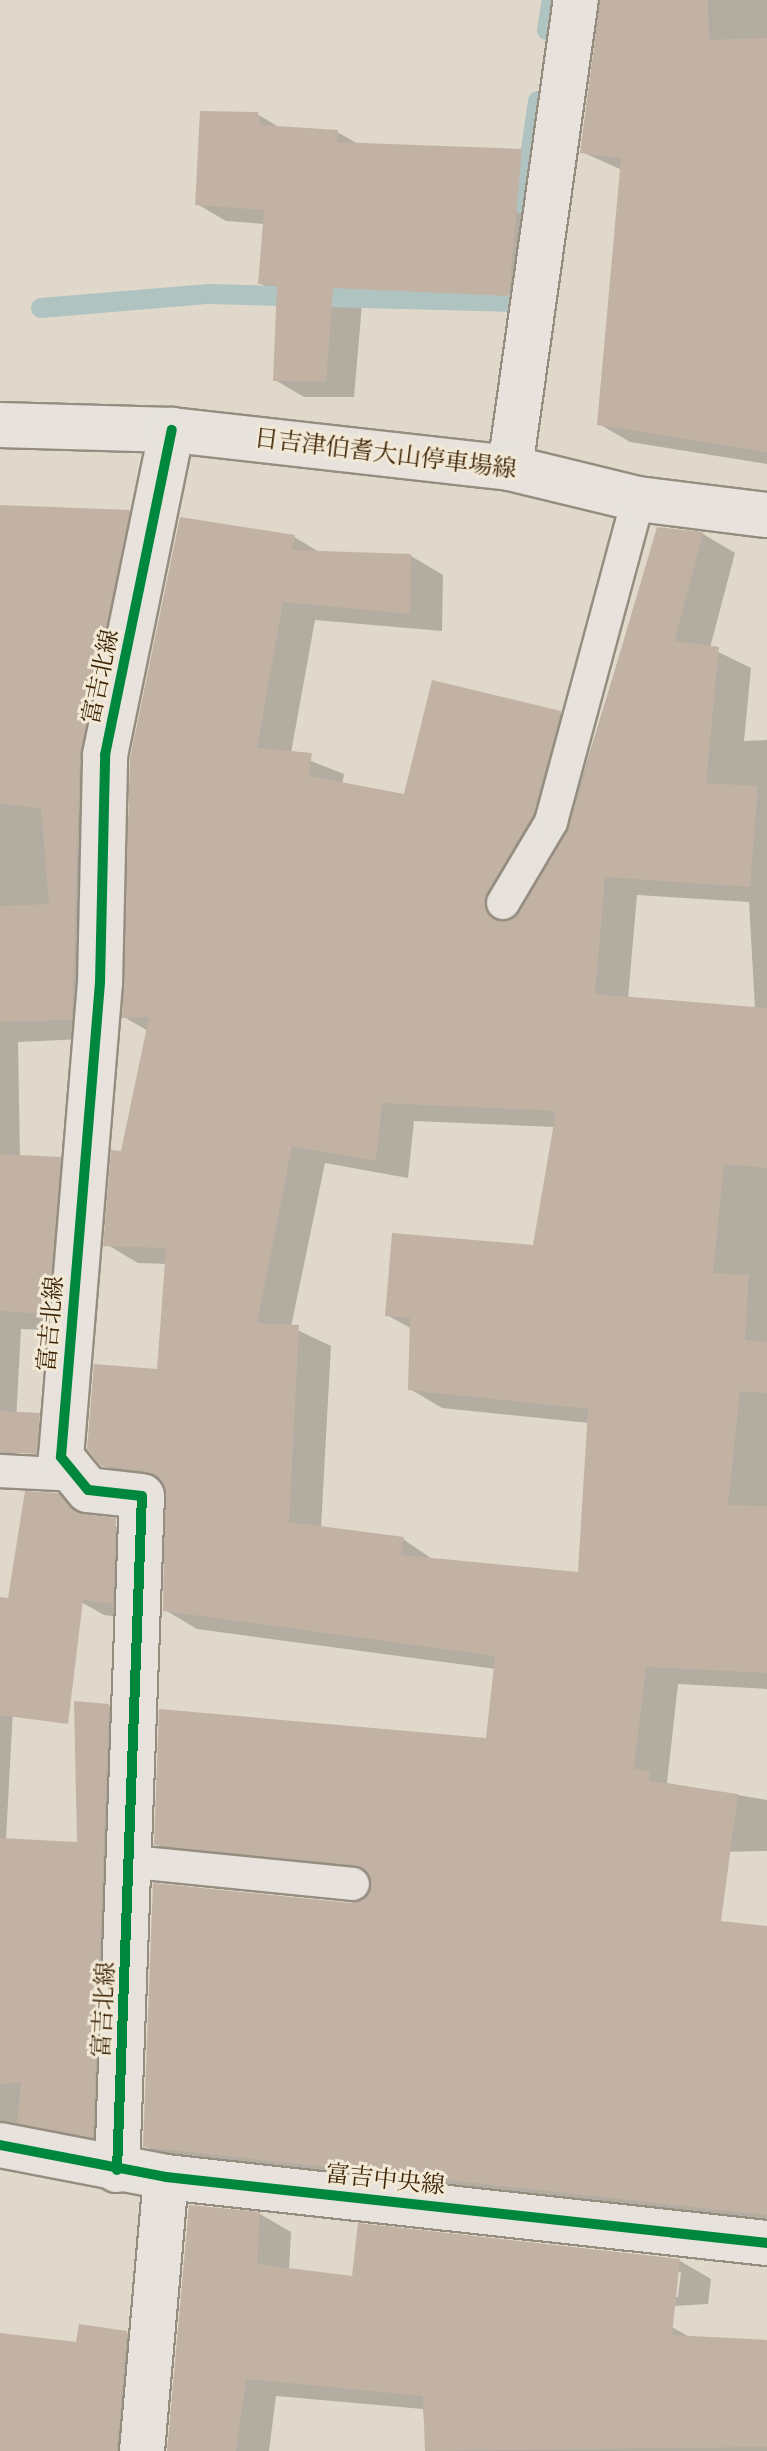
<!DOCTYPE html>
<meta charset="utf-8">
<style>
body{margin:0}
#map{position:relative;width:767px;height:2451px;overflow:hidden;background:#e0d8ca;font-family:"IM FELL English","Noto Serif JP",serif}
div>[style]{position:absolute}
.shadow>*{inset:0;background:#0003}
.stream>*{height:20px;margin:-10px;padding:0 10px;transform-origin:10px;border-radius:10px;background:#afc3c0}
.building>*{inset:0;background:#c2b2a4;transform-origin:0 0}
.roads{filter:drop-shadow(2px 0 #958d80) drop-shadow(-2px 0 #958d80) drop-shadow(0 2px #958d80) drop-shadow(0 -2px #958d80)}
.lane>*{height:32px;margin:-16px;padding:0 16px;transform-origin:16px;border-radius:16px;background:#e7e3dc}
.street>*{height:44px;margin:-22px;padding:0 22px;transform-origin:22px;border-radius:22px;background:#e7e3dc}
.secondary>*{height:44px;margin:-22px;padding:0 22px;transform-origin:22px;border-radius:22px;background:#e7e3dc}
.cycleway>*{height:10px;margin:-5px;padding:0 5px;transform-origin:5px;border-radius:5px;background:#00873e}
span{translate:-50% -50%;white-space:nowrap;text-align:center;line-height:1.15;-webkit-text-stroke:6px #f1e8d6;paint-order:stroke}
.street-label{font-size:24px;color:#3d2304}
</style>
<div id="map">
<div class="shadow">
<div style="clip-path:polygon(601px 0,767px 0,767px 464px,630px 442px,599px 424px,622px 170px,582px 152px)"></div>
<div style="clip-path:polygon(257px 114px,282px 129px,337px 132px,360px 145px,521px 151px,550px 168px,538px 312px,362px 304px,354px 397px,304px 397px,275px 380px,278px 294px,260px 283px,265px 224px,226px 221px,197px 204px)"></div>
<div style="clip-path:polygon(0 507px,129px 512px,164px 532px,114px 775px,106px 1038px,18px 1042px,20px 1157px,60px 1159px,94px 1179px,82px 1332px,21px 1329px,13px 1478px,0 1477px)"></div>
<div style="clip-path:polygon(evenodd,658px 529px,703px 534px,735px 553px,710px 648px,751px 668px,744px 741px,767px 740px,767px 1689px,678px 1684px,667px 1783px,767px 1800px,767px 1851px,493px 1857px,491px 1894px,767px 1928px,767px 2230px,177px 2165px,145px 2146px,375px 1885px,189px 1863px,156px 1844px,488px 1740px,496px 1669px,197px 1629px,165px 1610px,167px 1487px,135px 1484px,102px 1465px,159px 1371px,167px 1264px,138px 1263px,106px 1244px,148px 1031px,124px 1017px,294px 537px,321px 553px,411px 556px,443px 575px,442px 631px,315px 620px,291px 753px,344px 774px,342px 785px,405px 797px,560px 713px,593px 732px,564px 837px,658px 529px,637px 895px,749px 902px,755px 1009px,628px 999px,637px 895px,658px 529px,414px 1121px,555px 1127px,535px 1247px,387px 1315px,412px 1329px,410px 1389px,442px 1408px,589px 1423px,580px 1574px,435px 1561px,403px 1539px,321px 1528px,331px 1346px,291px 1327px,325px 1163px,408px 1178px,414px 1121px)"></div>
<div style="clip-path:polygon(72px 1510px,146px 1538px,143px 1620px,104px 1615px,74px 1598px)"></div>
<div style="clip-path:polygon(0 1605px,18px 1615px,6px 1840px,79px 1844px,109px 1706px,140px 1724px,124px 2154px,0 2131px)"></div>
<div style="clip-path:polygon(evenodd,260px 2214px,291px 2232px,289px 2270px,354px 2279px,680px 2261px,711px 2279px,708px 2304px,638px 2308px,695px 2340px,767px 2348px,767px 2451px,427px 2451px,423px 2409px,276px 2396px,269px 2451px,169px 2451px,260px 2214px,677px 2272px,681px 2272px,678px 2297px,674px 2297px,677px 2272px)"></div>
<div style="clip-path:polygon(127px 2333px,158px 2351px,149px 2451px,0 2451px,0 2335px,78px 2344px)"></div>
</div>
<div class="stream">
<div style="left:547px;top:30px;width:30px;rotate:-81deg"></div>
<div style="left:523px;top:204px;width:104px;rotate:-81.7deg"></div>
<div style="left:41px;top:308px;width:169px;rotate:-4.8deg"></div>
<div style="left:209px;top:294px;width:300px;rotate:1.5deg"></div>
</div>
<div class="building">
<div style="clip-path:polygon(600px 0,708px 0,709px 40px,767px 38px,767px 452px,597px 425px,621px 158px,580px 153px)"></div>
<div style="clip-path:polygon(200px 111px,258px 112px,260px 125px,338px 130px,337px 142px,522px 149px,509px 296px,333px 288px,326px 382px,273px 381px,277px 285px,258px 284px,264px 210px,195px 205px)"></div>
<div style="clip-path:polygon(0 505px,130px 510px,80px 754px,72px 1020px,0 1022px,0 906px,49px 904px,41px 808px,0 804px)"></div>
<div style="clip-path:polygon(evenodd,180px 517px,295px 535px,292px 550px,411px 554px,410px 614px,283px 602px,257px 748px,312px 753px,309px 776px,404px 794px,432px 680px,561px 711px,533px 815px,486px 894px,487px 913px,502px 922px,519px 913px,569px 827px,657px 527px,703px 532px,675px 641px,719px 647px,706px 783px,758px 786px,750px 887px,605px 877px,595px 994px,767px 1008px,767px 1168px,724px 1164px,713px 1273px,749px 1275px,745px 1340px,767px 1342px,767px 1393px,740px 1391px,728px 1505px,767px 1506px,767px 1673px,646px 1667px,634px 1769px,650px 1771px,649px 1781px,738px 1794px,721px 1921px,767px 1926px,767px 2215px,143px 2147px,153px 1883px,351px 1903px,372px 1885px,355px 1865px,154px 1845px,159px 1709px,486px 1738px,495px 1656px,163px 1611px,165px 1486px,145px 1471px,101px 1466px,87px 1449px,94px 1364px,157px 1369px,166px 1248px,103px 1246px,111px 1150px,121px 1151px,149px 1017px,122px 1018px,130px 758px,180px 517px,382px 1103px,556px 1111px,533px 1245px,392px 1233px,385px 1316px,410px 1318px,408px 1390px,588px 1409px,578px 1572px,401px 1555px,404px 1537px,289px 1522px,299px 1325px,257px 1323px,292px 1146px,376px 1161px,382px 1103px)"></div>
<div style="clip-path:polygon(0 1154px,61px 1157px,48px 1314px,0 1311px)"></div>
<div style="left:0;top:1411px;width:40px;height:41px;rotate:3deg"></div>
<div style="clip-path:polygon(25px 1491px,58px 1493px,84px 1514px,116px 1518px,113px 1604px,83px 1600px,68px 1724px,0 1715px,0 1597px,8px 1598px)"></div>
<div style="clip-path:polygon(74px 1701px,109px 1704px,93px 2138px,17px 2123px,21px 2083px,0 2084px,0 1838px,77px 1842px)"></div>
<div style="clip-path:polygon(189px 2205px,260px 2212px,257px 2264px,352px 2276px,358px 2223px,680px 2259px,672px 2335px,767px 2340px,767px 2447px,425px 2451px,423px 2396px,246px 2379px,236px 2451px,167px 2451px)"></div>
<div style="clip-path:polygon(79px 2324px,127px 2331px,117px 2451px,0 2451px,0 2333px,76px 2342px)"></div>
</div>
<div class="roads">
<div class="lane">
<div style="left:503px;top:903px;width:94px;rotate:-59.3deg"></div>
<div style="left:551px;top:822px;width:335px;rotate:-74.9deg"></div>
<div style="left:0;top:1471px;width:77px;rotate:3deg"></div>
<div style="left:133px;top:1862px;width:221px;rotate:5.7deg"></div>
</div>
<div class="street">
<div style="left:510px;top:468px;width:473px;rotate:-82deg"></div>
<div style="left:0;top:2145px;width:169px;rotate:10.9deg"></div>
<div style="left:166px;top:2177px;width:605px;rotate:6.27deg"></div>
<div style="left:117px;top:2170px;width:674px;rotate:-87.88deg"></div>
<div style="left:142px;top:1496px;width:54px;rotate:-173.7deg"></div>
<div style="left:88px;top:1490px;width:43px;rotate:-129.3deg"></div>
<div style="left:61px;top:1457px;width:476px;rotate:-85.3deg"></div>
<div style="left:100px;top:983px;width:228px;rotate:-88.7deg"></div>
<div style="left:105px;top:755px;width:332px;rotate:-78.4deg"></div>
<div style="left:142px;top:2451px;width:275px;rotate:-85deg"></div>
</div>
<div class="secondary">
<div style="left:0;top:425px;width:172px;rotate:1.7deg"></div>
<div style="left:172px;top:430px;width:340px;rotate:6.4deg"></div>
<div style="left:510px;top:468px;width:132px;rotate:13.6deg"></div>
<div style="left:638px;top:499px;width:130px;rotate:7.1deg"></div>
</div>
</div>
<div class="cycleway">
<div style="left:0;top:2145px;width:169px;rotate:10.9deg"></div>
<div style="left:166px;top:2177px;width:605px;rotate:6.27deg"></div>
<div style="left:117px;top:2170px;width:674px;rotate:-87.88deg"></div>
<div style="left:142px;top:1496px;width:54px;rotate:-173.7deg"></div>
<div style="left:88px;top:1490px;width:43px;rotate:-129.3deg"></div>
<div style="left:61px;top:1457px;width:476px;rotate:-85.3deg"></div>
<div style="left:100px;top:983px;width:228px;rotate:-88.7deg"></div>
<div style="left:105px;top:755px;width:332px;rotate:-78.4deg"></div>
</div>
<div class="street-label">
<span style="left:385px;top:455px;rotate:7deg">日吉津伯耆大山停車場線</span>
<span style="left:102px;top:677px;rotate:-78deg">富吉北線</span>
<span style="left:52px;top:1324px;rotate:-85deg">富吉北線</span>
<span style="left:105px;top:2010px;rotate:-87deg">富吉北線</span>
<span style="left:385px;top:2181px;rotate:6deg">富吉中央線</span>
</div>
</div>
